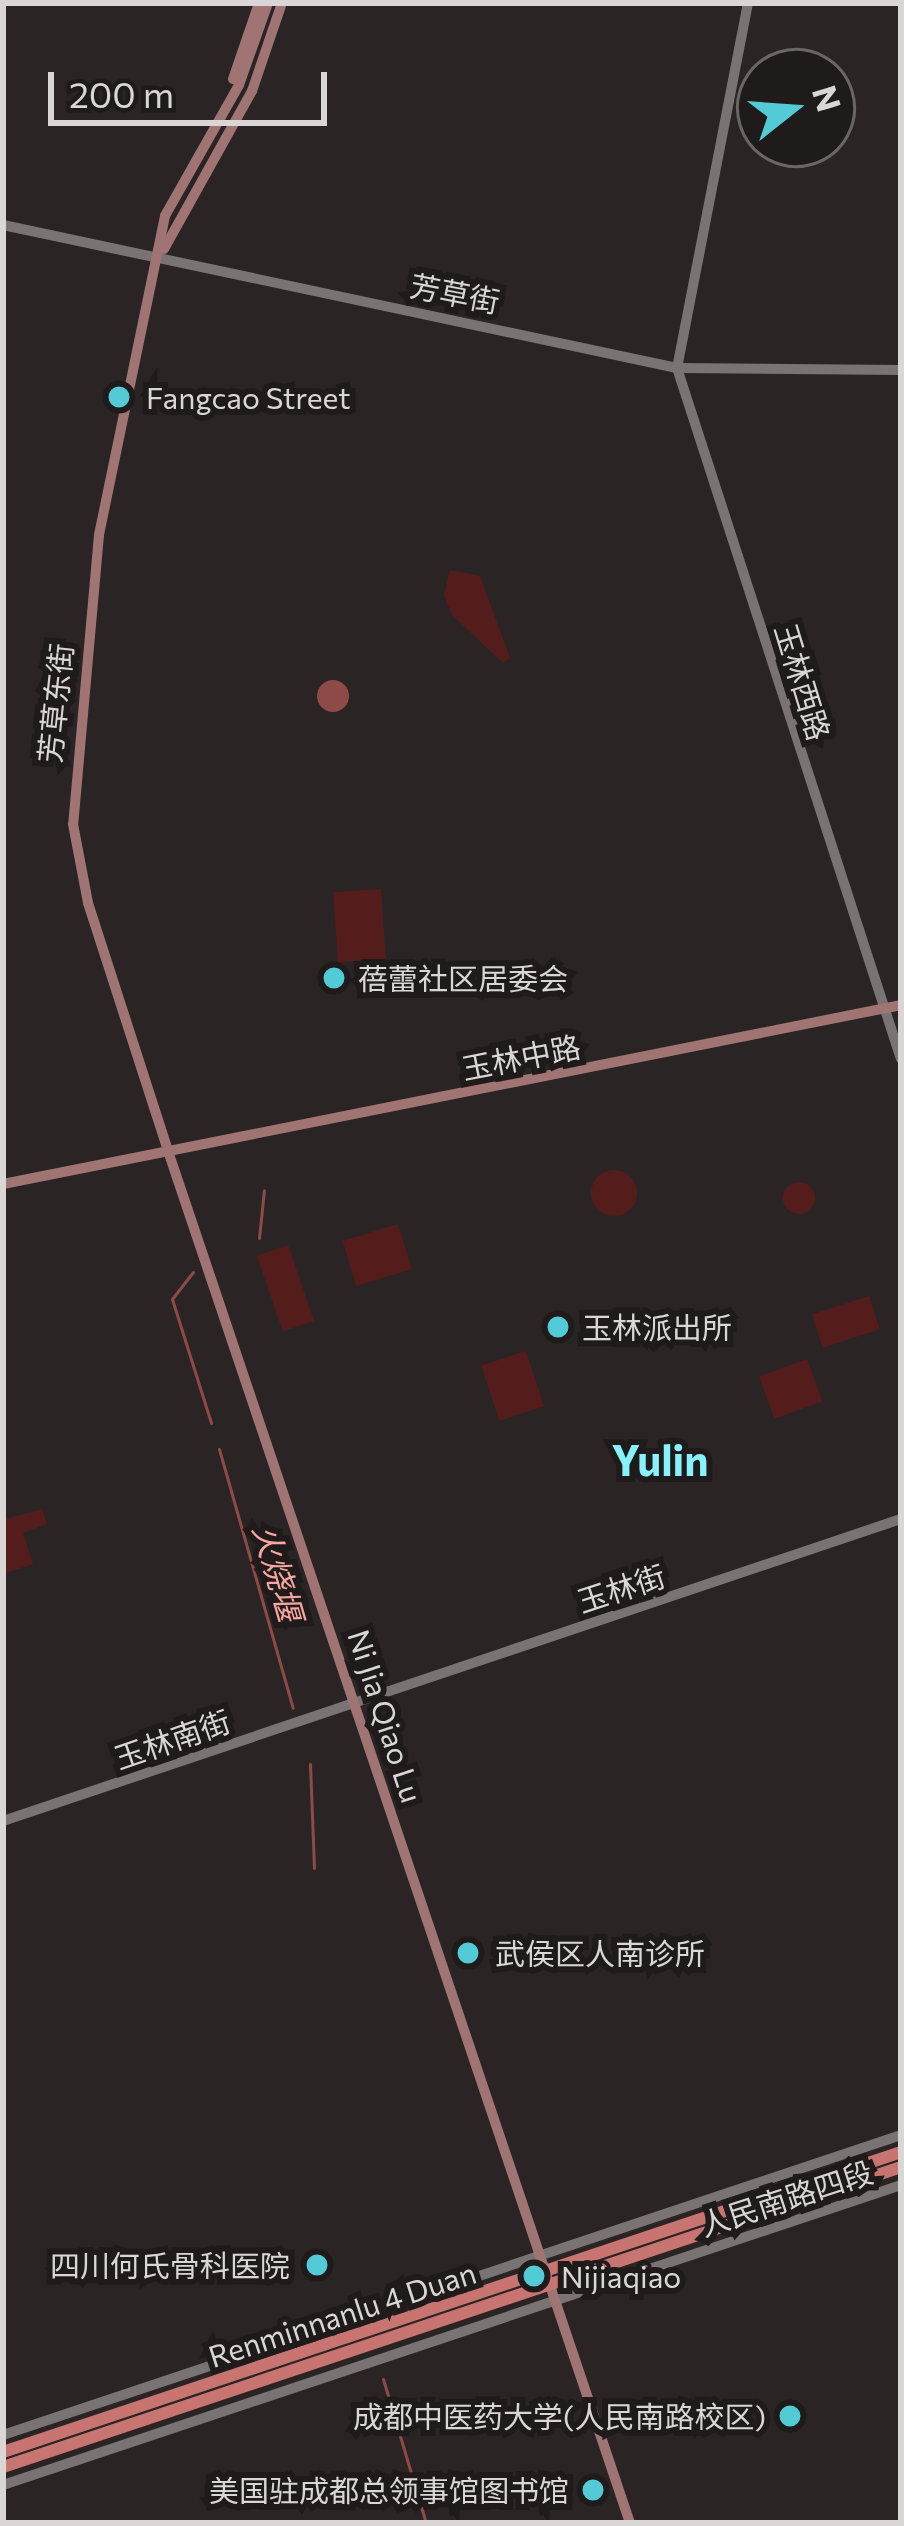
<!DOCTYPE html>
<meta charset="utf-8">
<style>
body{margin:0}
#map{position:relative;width:904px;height:2526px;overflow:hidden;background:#2a2524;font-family:Commissioner,"Noto Sans SC",sans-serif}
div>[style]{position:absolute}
.green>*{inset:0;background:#541d1c;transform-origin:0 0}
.round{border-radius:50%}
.water>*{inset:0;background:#8e4a47}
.stream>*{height:3px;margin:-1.5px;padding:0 1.5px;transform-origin:1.5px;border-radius:1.5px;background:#8e4a47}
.tertiary>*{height:10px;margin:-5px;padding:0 5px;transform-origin:5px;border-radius:5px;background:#797373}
.secondary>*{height:10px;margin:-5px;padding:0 5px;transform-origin:5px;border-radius:5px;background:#a07473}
.primary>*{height:12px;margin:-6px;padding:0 6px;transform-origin:6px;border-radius:6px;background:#c87572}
.dots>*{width:33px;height:33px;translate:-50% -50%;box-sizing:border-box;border:6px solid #201b1b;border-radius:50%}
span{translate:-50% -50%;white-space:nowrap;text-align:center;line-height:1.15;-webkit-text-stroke:12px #201b1b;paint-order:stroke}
.street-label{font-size:30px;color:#d9d6d5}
.poi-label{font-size:30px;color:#d9d6d5}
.left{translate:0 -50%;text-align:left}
.right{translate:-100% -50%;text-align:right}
.water-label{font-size:33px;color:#f8a6a0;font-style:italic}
.district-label{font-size:42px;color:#87f2fc;font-weight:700}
.frame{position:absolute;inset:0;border:6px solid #d9d6d5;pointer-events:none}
.north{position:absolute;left:736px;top:48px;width:120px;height:120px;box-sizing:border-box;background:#201b1b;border:3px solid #6a6665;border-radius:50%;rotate:73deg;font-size:33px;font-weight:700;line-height:48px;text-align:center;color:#d9d6d5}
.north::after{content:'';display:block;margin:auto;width:42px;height:54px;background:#52cbd7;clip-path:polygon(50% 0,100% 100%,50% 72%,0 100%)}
.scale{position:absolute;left:48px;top:72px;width:279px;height:54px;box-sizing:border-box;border:6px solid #d9d6d5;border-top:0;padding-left:15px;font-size:36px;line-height:42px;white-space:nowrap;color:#d9d6d5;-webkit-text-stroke:9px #201b1b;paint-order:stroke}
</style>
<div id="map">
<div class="green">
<div style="clip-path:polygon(450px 570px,480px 576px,510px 658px,503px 663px,452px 615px,444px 595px)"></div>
<div style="left:381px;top:889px;width:70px;height:48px;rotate:86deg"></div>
<div class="round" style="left:591px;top:1170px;width:46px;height:46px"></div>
<div class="round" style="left:783px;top:1182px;width:32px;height:32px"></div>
<div style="left:398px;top:1224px;width:47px;height:58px;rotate:73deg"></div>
<div style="left:288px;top:1245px;width:80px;height:33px;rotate:71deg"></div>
<div style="left:869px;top:1296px;width:35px;height:60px;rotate:72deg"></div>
<div style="left:526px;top:1351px;width:58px;height:47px;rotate:72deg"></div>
<div style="left:807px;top:1359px;width:45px;height:51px;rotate:70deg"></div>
<div style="clip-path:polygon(42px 1509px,47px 1524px,23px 1533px,33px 1564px,3px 1574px,3px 1520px)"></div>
</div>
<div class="water">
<div class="round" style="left:317px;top:680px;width:32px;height:32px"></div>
</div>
<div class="stream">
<div style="left:259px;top:1238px;width:48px;rotate:-84.1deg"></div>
<div style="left:193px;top:1272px;width:34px;rotate:128deg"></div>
<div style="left:172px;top:1299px;width:130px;rotate:72.5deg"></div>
<div style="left:219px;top:1449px;width:269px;rotate:74.1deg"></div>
<div style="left:310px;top:1764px;width:104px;rotate:87.8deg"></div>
<div style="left:383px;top:2379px;width:150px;rotate:73.4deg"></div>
</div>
<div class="tertiary">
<div style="left:748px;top:3px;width:372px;rotate:101deg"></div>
<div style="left:677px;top:368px;width:726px;rotate:72.04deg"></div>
<div style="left:3px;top:225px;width:689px;rotate:11.98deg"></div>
<div style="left:677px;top:368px;width:224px;rotate:0.5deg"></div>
<div style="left:3px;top:1821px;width:947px;rotate:-18.59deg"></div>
<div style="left:3px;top:2435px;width:947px;rotate:-18.47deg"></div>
<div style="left:3px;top:2485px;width:947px;rotate:-18.47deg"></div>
</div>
<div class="secondary">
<div style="left:268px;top:3px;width:87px;rotate:109.5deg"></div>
<div style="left:239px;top:85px;width:150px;rotate:119.5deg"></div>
<div style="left:165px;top:216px;width:326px;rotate:101.7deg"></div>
<div style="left:99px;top:535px;width:290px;rotate:95.1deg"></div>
<div style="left:73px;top:824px;width:80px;rotate:79.2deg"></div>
<div style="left:88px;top:903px;width:257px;rotate:72.1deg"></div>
<div style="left:167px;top:1148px;width:1451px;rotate:71.39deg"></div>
<div style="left:233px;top:79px;width:80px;rotate:-71.1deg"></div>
<div style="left:164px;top:249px;width:181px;rotate:-60.9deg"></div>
<div style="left:252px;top:91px;width:93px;rotate:-71.2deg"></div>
<div style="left:3px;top:1184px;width:916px;rotate:-11.27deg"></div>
</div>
<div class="primary">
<div style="left:3px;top:2452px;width:947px;rotate:-18.47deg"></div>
<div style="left:3px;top:2467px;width:947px;rotate:-18.47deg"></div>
</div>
<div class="dots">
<div style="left:119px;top:397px;background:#52cbd7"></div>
<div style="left:334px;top:978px;background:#52cbd7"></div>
<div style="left:558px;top:1327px;background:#52cbd7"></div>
<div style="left:468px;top:1953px;background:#52cbd7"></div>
<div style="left:317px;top:2265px;background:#52cbd7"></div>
<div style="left:534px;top:2276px;background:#52cbd7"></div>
<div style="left:790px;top:2416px;background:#52cbd7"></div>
<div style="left:593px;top:2490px;background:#52cbd7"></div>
</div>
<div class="street-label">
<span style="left:455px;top:293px;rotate:11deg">芳草街</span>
<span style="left:803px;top:682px;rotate:73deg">玉林西路</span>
<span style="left:55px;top:703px;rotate:-84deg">芳草东街</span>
<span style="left:521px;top:1057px;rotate:-11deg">玉林中路</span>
<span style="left:621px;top:1588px;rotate:-18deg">玉林街</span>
<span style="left:386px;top:1716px;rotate:72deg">Ni Jia Qiao Lu</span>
<span style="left:172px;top:1739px;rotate:-19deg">玉林南街</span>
<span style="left:786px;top:2198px;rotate:-18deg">人民南路四段</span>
<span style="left:342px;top:2314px;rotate:-18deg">Renminnanlu 4 Duan</span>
</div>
<div class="poi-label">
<span class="left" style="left:146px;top:397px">Fangcao Street</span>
<span class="left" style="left:358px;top:978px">蓓蕾社区居委会</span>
<span class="left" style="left:582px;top:1327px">玉林派出所</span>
<span class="left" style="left:495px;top:1953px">武侯区人南诊所</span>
<span class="right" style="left:290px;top:2265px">四川何氏骨科医院</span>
<span class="left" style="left:561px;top:2276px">Nijiaqiao</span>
<span class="right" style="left:766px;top:2416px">成都中医药大学(人民南路校区)</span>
<span class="right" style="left:569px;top:2490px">美国驻成都总领事馆图书馆</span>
</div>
<div class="water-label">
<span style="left:279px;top:1572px;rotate:74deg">火烧堰</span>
</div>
<div class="district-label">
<span style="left:660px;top:1459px">Yulin</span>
</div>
<div class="frame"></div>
<div class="north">N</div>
<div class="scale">200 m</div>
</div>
